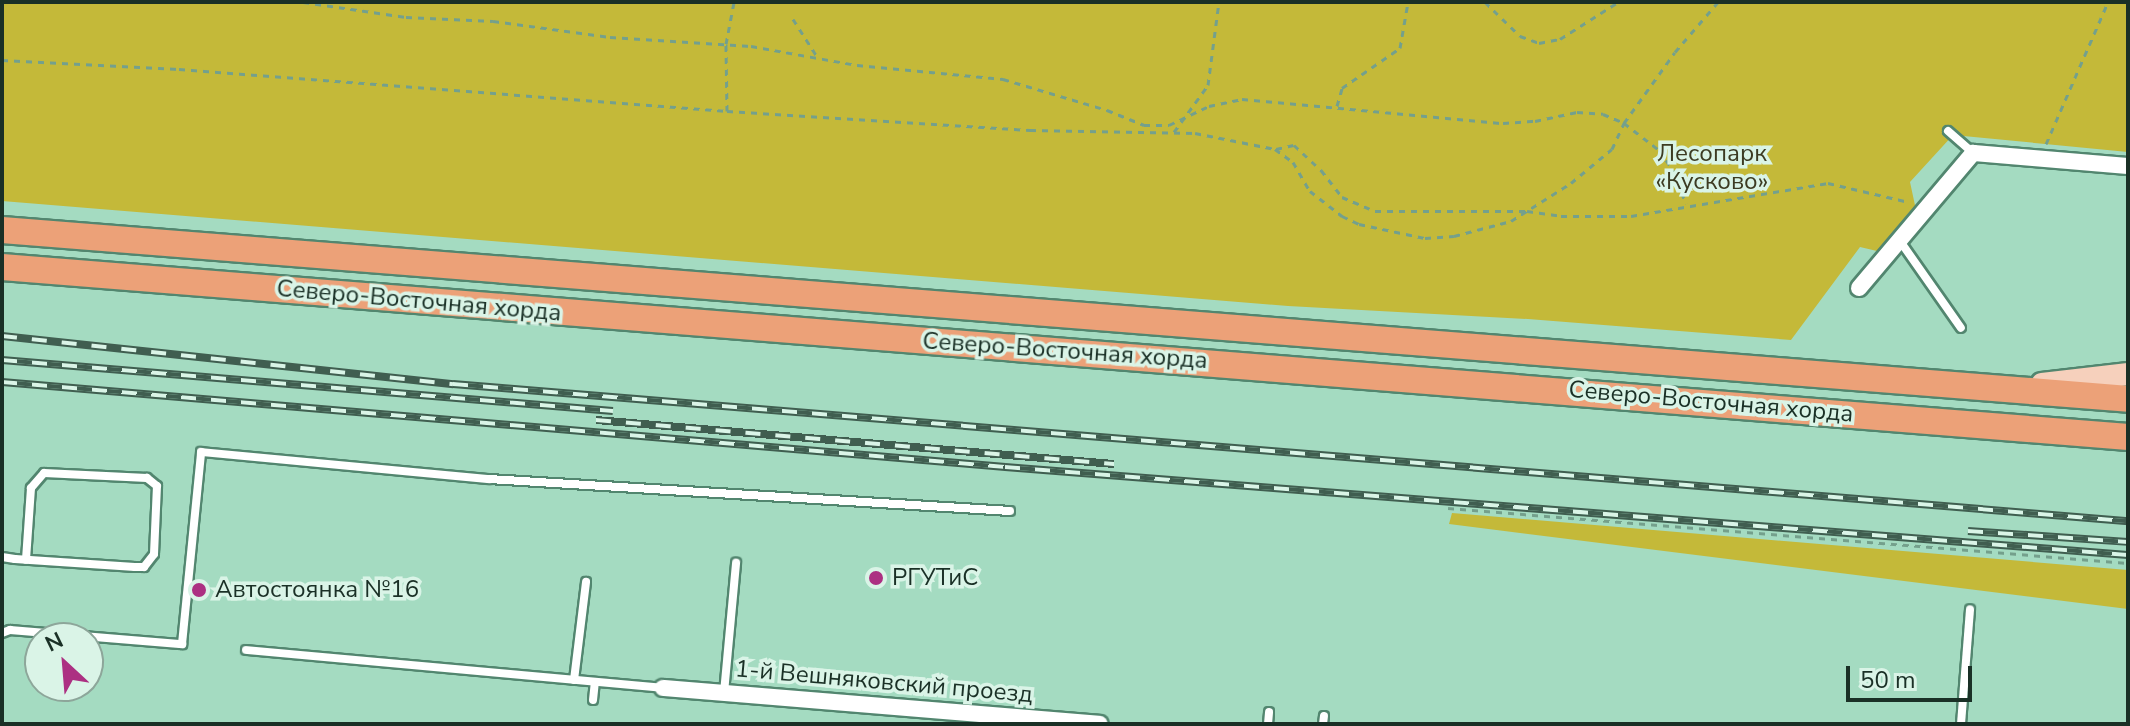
<!DOCTYPE html>
<meta charset="utf-8">
<style>
body{margin:0}
#map{position:relative;width:2130px;height:726px;overflow:hidden;background:#a4dbc1;font-family:"Nunito Sans",sans-serif}
div>[style]{position:absolute}
.green>*{inset:0;background:#c4b939}
.path>*{height:3px;margin-top:-1.5px;transform-origin:0;background:repeating-linear-gradient(90deg,#74a08c 0 6px,transparent 0 12px)}
.roads{filter:drop-shadow(2px 0 #52866f) drop-shadow(-2px 0 #52866f) drop-shadow(0 2px #52866f) drop-shadow(0 -2px #52866f)}
.lane>*{height:8px;margin:-4px;padding:0 4px;transform-origin:4px;border-radius:4px;background:#fff}
.street>*{height:16px;margin:-8px;padding:0 8px;transform-origin:8px;border-radius:8px;background:#fff}
.secondary>*{height:22px;margin:-11px;padding:0 11px;transform-origin:11px;border-radius:11px;background:#f6d0bc}
.primary>*{height:26px;margin:-13px;padding:0 13px;transform-origin:13px;border-radius:13px;background:#eca178}
.rail>*{height:8px;margin-top:-4px;transform-origin:0;background:repeating-linear-gradient(90deg,#daf4e7 0 15px,#405e50 0 30px);box-sizing:border-box;border-block:2px solid #405e50}
.dots>*{width:22px;height:22px;translate:-50% -50%;box-sizing:border-box;border:4px solid #daf4e7;border-radius:50%}
span{translate:-50% -50%;white-space:nowrap;text-align:center;line-height:1.15;-webkit-text-stroke:7px #daf4e7;paint-order:stroke}
.park-label{font-size:24px;color:#3c3b22}
.street-label{font-size:24px;color:#1a3026}
.poi-label{font-size:24px;color:#1a3026}
.left{translate:0 -50%;text-align:left}
.frame{position:absolute;inset:0;border:4px solid #1a3026;pointer-events:none}
.north{position:absolute;left:24px;top:622px;width:80px;height:80px;box-sizing:border-box;background:#daf4e7;border:2px solid #8da69a;border-radius:50%;rotate:334deg;font-size:22px;font-weight:700;line-height:32px;text-align:center;color:#1a3026}
.north::after{content:'';display:block;margin:auto;width:28px;height:36px;background:#ac3082;clip-path:polygon(50% 0,100% 100%,50% 72%,0 100%)}
.scale{position:absolute;left:1846px;top:666px;width:126px;height:36px;box-sizing:border-box;border:4px solid #1a3026;border-top:0;padding-left:10px;font-size:24px;line-height:28px;white-space:nowrap;color:#1a3026;-webkit-text-stroke:6px #daf4e7;paint-order:stroke}
</style>
<div id="map">
<div class="green">
<div style="clip-path:polygon(2px 2px,2128px 2px,2128px 152px,1953px 135px,1910px 182px,1916px 210px,1877px 251px,1860px 247px,1791px 340px,1528px 319px,1288px 306px,2px 201px)"></div>
<div style="clip-path:polygon(1452px 513px,2128px 570px,2128px 609px,1449px 524px)"></div>
</div>
<div class="path">
<div style="left:303px;top:2px;width:104px;rotate:8.3deg"></div>
<div style="left:406px;top:17px;width:87px;rotate:2.6deg"></div>
<div style="left:493px;top:21px;width:118px;rotate:7.8deg"></div>
<div style="left:610px;top:37px;width:141px;rotate:3.7deg"></div>
<div style="left:751px;top:46px;width:108px;rotate:10.2deg"></div>
<div style="left:857px;top:65px;width:147px;rotate:5.5deg"></div>
<div style="left:1003px;top:79px;width:109px;rotate:16.6deg"></div>
<div style="left:1107px;top:110px;width:40px;rotate:22deg"></div>
<div style="left:1144px;top:125px;width:25px"></div>
<div style="left:1169px;top:125px;width:44px;rotate:-25.4deg"></div>
<div style="left:1209px;top:106px;width:34px;rotate:-12deg"></div>
<div style="left:1242px;top:99px;width:262px;rotate:5.3deg"></div>
<div style="left:1503px;top:123px;width:32px;rotate:-4deg"></div>
<div style="left:1535px;top:121px;width:43px;rotate:-12.1deg"></div>
<div style="left:1577px;top:112px;width:26px;rotate:4deg"></div>
<div style="left:1603px;top:114px;width:23px;rotate:23deg"></div>
<div style="left:1624px;top:123px;width:44px;rotate:37.6deg"></div>
<div style="left:1659px;top:150px;width:24px;rotate:55deg"></div>
<div style="left:1673px;top:170px;width:36px;rotate:69deg"></div>
<div style="left:1485px;top:2px;width:49px;rotate:44.2deg"></div>
<div style="left:1520px;top:36px;width:20px;rotate:20deg"></div>
<div style="left:1539px;top:43px;width:21px;rotate:-11deg"></div>
<div style="left:1560px;top:39px;width:69px;rotate:-32.5deg"></div>
<div style="left:793px;top:19px;width:46px;rotate:57.3deg"></div>
<div style="left:2px;top:60px;width:177px;rotate:2.9deg"></div>
<div style="left:179px;top:69px;width:550px;rotate:4.38deg"></div>
<div style="left:727px;top:111px;width:304px;rotate:3.6deg"></div>
<div style="left:1030px;top:130px;width:165px;rotate:1deg"></div>
<div style="left:1195px;top:133px;width:82px;rotate:11.3deg"></div>
<div style="left:1275px;top:149px;width:22px;rotate:36deg"></div>
<div style="left:1293px;top:162px;width:34px;rotate:60deg"></div>
<div style="left:1310px;top:191px;width:41px;rotate:38deg"></div>
<div style="left:1342px;top:216px;width:19px;rotate:25deg"></div>
<div style="left:1359px;top:224px;width:67px;rotate:12deg"></div>
<div style="left:1425px;top:238px;width:29px;rotate:-4deg"></div>
<div style="left:1454px;top:236px;width:59px;rotate:-14.7deg"></div>
<div style="left:1511px;top:221px;width:71px;rotate:-32.3deg"></div>
<div style="left:1571px;top:183px;width:53px;rotate:-39.7deg"></div>
<div style="left:1612px;top:149px;width:29px;rotate:-65deg"></div>
<div style="left:1624px;top:123px;width:87px;rotate:-54.3deg"></div>
<div style="left:1675px;top:52px;width:66px;rotate:-49.3deg"></div>
<div style="left:1337px;top:106px;width:19px;rotate:-74deg"></div>
<div style="left:1342px;top:88px;width:70px;rotate:-34.6deg"></div>
<div style="left:1400px;top:48px;width:47px;rotate:-80.1deg"></div>
<div style="left:727px;top:111px;width:67px;rotate:-90.9deg"></div>
<div style="left:726px;top:44px;width:43px;rotate:-79.2deg"></div>
<div style="left:1174px;top:132px;width:58px;rotate:-54.1deg"></div>
<div style="left:1208px;top:85px;width:84px;rotate:-82.5deg"></div>
<div style="left:2046px;top:144px;width:155px;rotate:-66.4deg"></div>
<div style="left:1276px;top:149px;width:18px;rotate:-13deg"></div>
<div style="left:1294px;top:145px;width:37px;rotate:43deg"></div>
<div style="left:1321px;top:170px;width:34px;rotate:52deg"></div>
<div style="left:1342px;top:197px;width:36px;rotate:23deg"></div>
<div style="left:1375px;top:211px;width:152px"></div>
<div style="left:1527px;top:211px;width:34px;rotate:8deg"></div>
<div style="left:1561px;top:216px;width:70px"></div>
<div style="left:1631px;top:216px;width:200px;rotate:-9.5deg"></div>
<div style="left:1828px;top:183px;width:83px;rotate:13.2deg"></div>
<div style="left:1448px;top:508px;width:682px;rotate:4.62deg"></div>
</div>
<div class="roads">
<div class="lane">
<div style="left:1948px;top:131px;width:33px;rotate:41deg"></div>
<div style="left:1900px;top:241px;width:106px;rotate:55deg"></div>
<div style="left:2px;top:557px;width:13px;rotate:9deg"></div>
<div style="left:15px;top:559px;width:120px;rotate:3.8deg"></div>
<div style="left:135px;top:567px;width:9px"></div>
<div style="left:144px;top:567px;width:16px;rotate:-52deg"></div>
<div style="left:154px;top:554px;width:68px;rotate:-87.5deg"></div>
<div style="left:157px;top:486px;width:13px;rotate:-141deg"></div>
<div style="left:147px;top:478px;width:103px;rotate:-177.2deg"></div>
<div style="left:44px;top:473px;width:20px;rotate:131deg"></div>
<div style="left:31px;top:488px;width:72px;rotate:94deg"></div>
<div style="left:2px;top:633px;width:9px;rotate:-21deg"></div>
<div style="left:10px;top:630px;width:173px;rotate:4.7deg"></div>
<div style="left:182px;top:644px;width:193px;rotate:-84.3deg"></div>
<div style="left:201px;top:452px;width:289px;rotate:5.4deg"></div>
<div style="left:489px;top:479px;width:522px;rotate:3.51deg"></div>
<div style="left:246px;top:650px;width:419px;rotate:5.2deg"></div>
<div style="left:574px;top:680px;width:99px;rotate:-83deg"></div>
<div style="left:724px;top:693px;width:131px;rotate:-84.7deg"></div>
<div style="left:593px;top:700px;width:18px;rotate:-84deg"></div>
<div style="left:1268px;top:724px;width:12px;rotate:-85deg"></div>
<div style="left:1323px;top:724px;width:8px;rotate:-83deg"></div>
<div style="left:1961px;top:724px;width:115px;rotate:-85.5deg"></div>
</div>
<div class="street">
<div style="left:1859px;top:288px;width:177px;rotate:-49.8deg"></div>
<div style="left:1973px;top:153px;width:156px;rotate:4.8deg"></div>
<div style="left:663px;top:688px;width:438px;rotate:4.7deg"></div>
</div>
<div class="secondary">
<div style="left:2042px;top:384px;width:87px;rotate:-6.6deg"></div>
</div>
<div class="primary">
<div style="left:2px;top:230px;width:2133px;rotate:4.54deg"></div>
<div style="left:2px;top:267px;width:2133px;rotate:4.57deg"></div>
</div>
</div>
<div class="rail">
<div style="left:2px;top:336px;width:454px;rotate:6.1deg"></div>
<div style="left:453px;top:384px;width:1681px;rotate:4.68deg"></div>
<div style="left:2px;top:360px;width:613px;rotate:4.77deg"></div>
<div style="left:2px;top:382px;width:1007px;rotate:4.84deg"></div>
<div style="left:1005px;top:467px;width:1126px;rotate:4.48deg"></div>
<div style="left:596px;top:420px;width:520px;rotate:4.86deg"></div>
<div style="left:1968px;top:531px;width:160px;rotate:3.9deg"></div>
</div>
<div class="dots">
<div style="left:876px;top:578px;background:#ac3082"></div>
<div style="left:199px;top:590px;background:#ac3082"></div>
</div>
<div class="park-label">
<span style="left:1712px;top:168px">Лесопарк<br>«Кусково»</span>
</div>
<div class="street-label">
<span style="left:419px;top:301px;rotate:5deg">Северо-Восточная хорда</span>
<span style="left:1065px;top:351px;rotate:4deg">Северо-Восточная хорда</span>
<span style="left:1711px;top:402px;rotate:5deg">Северо-Восточная хорда</span>
<span style="left:884px;top:682px;rotate:5deg">1-й Вешняковский проезд</span>
</div>
<div class="poi-label">
<span class="left" style="left:892px;top:578px">РГУТиС</span>
<span class="left" style="left:215px;top:590px">Автостоянка №16</span>
</div>
<div class="frame"></div>
<div class="north">N</div>
<div class="scale">50 m</div>
</div>
